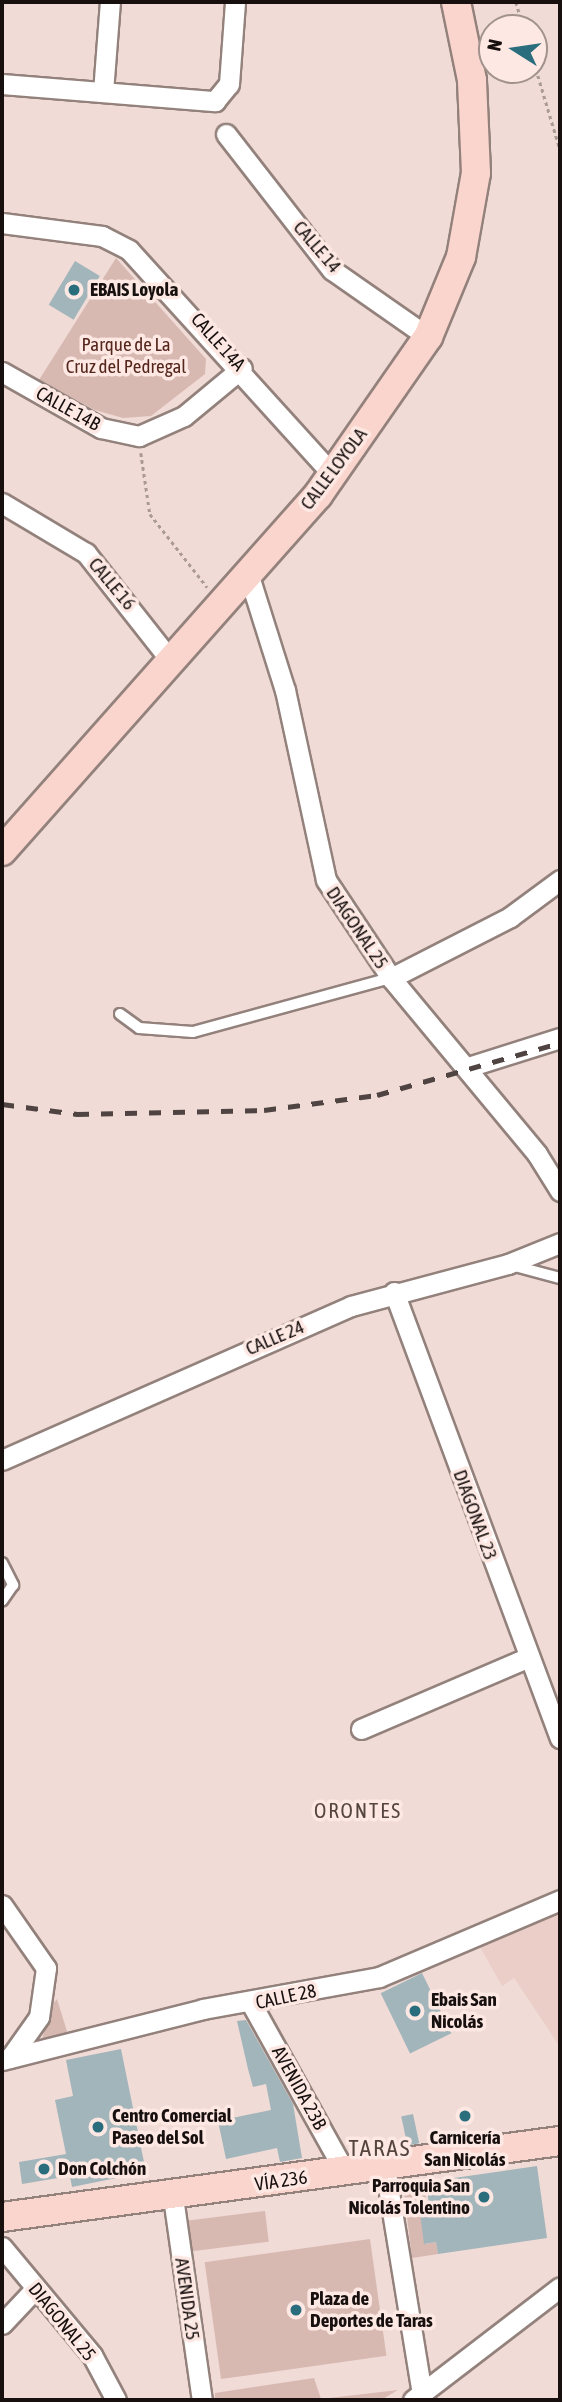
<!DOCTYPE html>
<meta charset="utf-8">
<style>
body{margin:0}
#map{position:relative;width:562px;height:2402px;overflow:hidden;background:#f0dbd6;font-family:"Asap Condensed",sans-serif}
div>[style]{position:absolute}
.built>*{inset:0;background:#ebcec7}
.green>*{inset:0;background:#d8b9b2;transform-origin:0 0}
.building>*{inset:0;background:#a1b5bb;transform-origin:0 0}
.path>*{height:2.5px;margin-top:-1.25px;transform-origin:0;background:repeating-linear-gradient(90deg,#aa9a96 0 3.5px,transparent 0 7px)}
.roads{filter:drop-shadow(2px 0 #93817c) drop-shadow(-2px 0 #93817c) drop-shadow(0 2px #93817c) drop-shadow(0 -2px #93817c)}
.service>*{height:10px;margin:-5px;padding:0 5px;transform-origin:5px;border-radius:5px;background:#fff}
.minor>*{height:19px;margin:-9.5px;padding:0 9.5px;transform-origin:9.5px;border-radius:9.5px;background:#fff}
.secondary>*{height:28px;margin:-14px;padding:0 14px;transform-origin:14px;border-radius:14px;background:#fad5cd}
.rail>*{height:5px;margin-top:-2.5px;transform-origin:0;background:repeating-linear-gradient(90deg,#4f4442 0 12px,transparent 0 24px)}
.dots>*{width:19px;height:19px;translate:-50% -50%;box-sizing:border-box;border:4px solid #fde8e3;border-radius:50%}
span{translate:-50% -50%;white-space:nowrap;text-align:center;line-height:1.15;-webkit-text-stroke:7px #fde8e3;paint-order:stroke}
.street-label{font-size:19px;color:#17100f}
.poi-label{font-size:19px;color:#17100f;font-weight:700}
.left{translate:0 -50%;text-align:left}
.right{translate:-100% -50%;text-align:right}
.park-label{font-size:19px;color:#55261c}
.neighbourhood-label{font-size:21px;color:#554541;letter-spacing:2px}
.quarter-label{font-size:23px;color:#554541;letter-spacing:2px}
.frame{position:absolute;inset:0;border:4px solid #17100f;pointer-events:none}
.north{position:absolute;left:478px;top:14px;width:70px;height:70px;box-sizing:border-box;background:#fde8e3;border:2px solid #a1928e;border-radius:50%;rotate:282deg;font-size:19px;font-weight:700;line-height:28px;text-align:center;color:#17100f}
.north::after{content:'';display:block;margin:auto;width:24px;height:32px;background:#2a6e7e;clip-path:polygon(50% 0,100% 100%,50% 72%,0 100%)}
</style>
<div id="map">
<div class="built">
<div style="clip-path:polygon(560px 1910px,560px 2047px,514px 1978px,502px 1986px,480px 1947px)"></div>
</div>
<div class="green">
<div style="clip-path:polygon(116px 258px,206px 359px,205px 374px,151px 416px,123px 418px,95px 410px,39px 380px)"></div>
<div style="clip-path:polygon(57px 1999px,70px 2041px,41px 2043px,52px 2005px)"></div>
<div style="clip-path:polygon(426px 2182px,425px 2244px,436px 2242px,438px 2254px,412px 2258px,403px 2185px)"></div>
<div style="left:265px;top:2211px;width:31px;height:77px;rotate:83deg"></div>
<div style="left:370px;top:2239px;width:118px;height:167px;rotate:82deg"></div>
<div style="clip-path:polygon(314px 2378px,321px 2399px,398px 2390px,381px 2400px,215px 2400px,215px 2393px)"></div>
</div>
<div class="building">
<div style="left:75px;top:261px;width:29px;height:51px;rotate:31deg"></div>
<div style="left:422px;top:1973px;width:67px;height:46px;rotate:64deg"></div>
<div style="clip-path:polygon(246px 2020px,293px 2104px,302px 2158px,280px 2162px,277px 2148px,226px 2159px,218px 2121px,271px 2110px,266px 2084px,253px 2087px,248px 2069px,237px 2021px)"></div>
<div style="clip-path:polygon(121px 2049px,146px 2172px,72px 2187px,70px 2176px,22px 2184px,19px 2162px,66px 2154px,55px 2100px,73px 2096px,66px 2060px)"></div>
<div style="left:413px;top:2114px;width:30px;height:12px;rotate:78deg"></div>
<div style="clip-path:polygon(537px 2166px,547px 2238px,438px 2254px,436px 2242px,424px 2244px,420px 2213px,430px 2212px,426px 2182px)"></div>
</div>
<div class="path">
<div style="left:516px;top:2px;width:27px;rotate:73deg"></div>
<div style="left:534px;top:62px;width:91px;rotate:73.4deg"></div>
<div style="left:141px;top:453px;width:62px;rotate:81.6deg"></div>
<div style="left:150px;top:514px;width:93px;rotate:52deg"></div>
</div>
<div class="roads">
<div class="service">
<div style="left:120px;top:1014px;width:24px;rotate:36deg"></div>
<div style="left:139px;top:1028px;width:54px;rotate:4.2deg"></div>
<div style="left:193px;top:1032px;width:205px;rotate:-15.3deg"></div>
<div style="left:511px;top:1265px;width:51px;rotate:14.9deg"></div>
<div style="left:2px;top:1563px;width:25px;rotate:63deg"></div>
<div style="left:13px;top:1585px;width:19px;rotate:125deg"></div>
</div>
<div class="minor">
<div style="left:2px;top:84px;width:214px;rotate:4.6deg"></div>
<div style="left:215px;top:101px;width:22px;rotate:-51deg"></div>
<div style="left:229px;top:84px;width:82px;rotate:-85.8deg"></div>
<div style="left:103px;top:92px;width:90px;rotate:-85.6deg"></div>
<div style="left:226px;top:134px;width:172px;rotate:52.1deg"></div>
<div style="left:332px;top:270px;width:117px;rotate:34.9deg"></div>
<div style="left:2px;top:223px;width:101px;rotate:7.4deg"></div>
<div style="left:102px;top:236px;width:30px;rotate:27deg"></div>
<div style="left:129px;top:250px;width:304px;rotate:47.8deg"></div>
<div style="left:2px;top:372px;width:114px;rotate:29.5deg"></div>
<div style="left:101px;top:428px;width:39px;rotate:12deg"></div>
<div style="left:139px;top:436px;width:49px;rotate:-24deg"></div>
<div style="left:184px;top:416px;width:75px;rotate:-39.6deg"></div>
<div style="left:2px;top:503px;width:98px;rotate:30.8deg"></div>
<div style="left:86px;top:553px;width:137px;rotate:51.8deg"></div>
<div style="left:248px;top:573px;width:123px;rotate:72.5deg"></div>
<div style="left:285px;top:690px;width:194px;rotate:77.8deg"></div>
<div style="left:326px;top:880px;width:118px;rotate:56.4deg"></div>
<div style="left:391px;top:978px;width:229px;rotate:50.3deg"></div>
<div style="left:537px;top:1154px;width:44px;rotate:58.1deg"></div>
<div style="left:391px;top:978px;width:134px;rotate:-27.1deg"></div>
<div style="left:510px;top:917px;width:62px;rotate:-36.5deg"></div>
<div style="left:468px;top:1067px;width:96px;rotate:-17.5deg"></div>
<div style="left:394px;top:1292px;width:476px;rotate:69.6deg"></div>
<div style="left:2px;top:1460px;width:381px;rotate:-23.8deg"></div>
<div style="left:351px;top:1306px;width:163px;rotate:-15deg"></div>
<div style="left:508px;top:1264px;width:56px;rotate:-22deg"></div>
<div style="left:361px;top:1729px;width:181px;rotate:-23.2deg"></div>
<div style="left:2px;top:1905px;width:77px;rotate:55.1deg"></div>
<div style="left:46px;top:1968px;width:49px;rotate:98.1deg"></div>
<div style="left:39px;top:2017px;width:50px;rotate:125.3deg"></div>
<div style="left:252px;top:2005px;width:191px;rotate:60.9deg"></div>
<div style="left:2px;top:2060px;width:207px;rotate:-14.2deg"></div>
<div style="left:203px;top:2009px;width:179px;rotate:-10.3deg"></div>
<div style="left:379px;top:1977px;width:197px;rotate:-23deg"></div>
<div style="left:385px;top:2168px;width:229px;rotate:80.7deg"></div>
<div style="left:173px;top:2197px;width:205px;rotate:81.9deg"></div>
<div style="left:2px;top:2247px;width:141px;rotate:50.2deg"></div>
<div style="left:92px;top:2355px;width:51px;rotate:61.9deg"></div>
<div style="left:2px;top:2324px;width:48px;rotate:-46.7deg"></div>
<div style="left:413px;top:2400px;width:185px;rotate:-37.5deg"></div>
</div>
<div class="secondary">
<div style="left:2px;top:851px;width:476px;rotate:-48.4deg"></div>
<div style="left:318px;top:495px;width:193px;rotate:-55.2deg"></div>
<div style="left:428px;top:337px;width:87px;rotate:-67.6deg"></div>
<div style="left:461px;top:257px;width:85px;rotate:-79.9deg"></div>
<div style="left:476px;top:173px;width:93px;rotate:-92.5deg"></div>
<div style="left:472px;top:80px;width:80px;rotate:-101.6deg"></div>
<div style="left:2px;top:2217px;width:563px;rotate:-7.76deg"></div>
</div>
</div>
<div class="rail">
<div style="left:2px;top:1104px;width:76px;rotate:7.6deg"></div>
<div style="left:77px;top:1114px;width:187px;rotate:-1.2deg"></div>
<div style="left:264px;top:1110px;width:114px;rotate:-7.6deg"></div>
<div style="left:377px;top:1095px;width:190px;rotate:-15.9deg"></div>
</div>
<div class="dots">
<div style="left:74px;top:290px;background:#2a6e7e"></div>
<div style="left:415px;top:2011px;background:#2a6e7e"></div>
<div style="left:465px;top:2116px;background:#2a6e7e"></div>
<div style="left:98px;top:2127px;background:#2a6e7e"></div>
<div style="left:44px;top:2169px;background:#2a6e7e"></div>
<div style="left:484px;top:2197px;background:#2a6e7e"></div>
<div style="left:296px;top:2310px;background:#2a6e7e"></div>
</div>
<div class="street-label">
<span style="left:317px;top:247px;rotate:49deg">CALLE 14</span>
<span style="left:218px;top:342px;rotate:48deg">CALLE 14A</span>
<span style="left:68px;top:409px;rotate:29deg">CALLE 14B</span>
<span style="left:334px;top:469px;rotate:-53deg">CALLE LOYOLA</span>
<span style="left:112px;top:584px;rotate:50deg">CALLE 16</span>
<span style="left:357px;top:928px;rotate:56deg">DIAGONAL 25</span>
<span style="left:275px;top:1338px;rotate:-23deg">CALLE 24</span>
<span style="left:475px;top:1515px;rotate:70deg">DIAGONAL 23</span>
<span style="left:286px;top:1997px;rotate:-12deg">CALLE 28</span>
<span style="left:299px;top:2088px;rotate:61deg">AVENIDA 23B</span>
<span style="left:281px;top:2181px;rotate:-8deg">VÍA 236</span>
<span style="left:187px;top:2299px;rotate:82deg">AVENIDA 25</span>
<span style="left:62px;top:2322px;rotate:51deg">DIAGONAL 25</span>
</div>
<div class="poi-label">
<span class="left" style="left:90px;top:290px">EBAIS Loyola</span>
<span class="left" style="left:431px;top:2011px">Ebais San<br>Nicolás</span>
<span class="left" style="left:112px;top:2127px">Centro Comercial<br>Paseo del Sol</span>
<span style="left:465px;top:2149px">Carnicería<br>San Nicolás</span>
<span class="left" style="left:58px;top:2169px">Don Colchón</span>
<span class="right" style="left:470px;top:2197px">Parroquia San<br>Nicolás Tolentino</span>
<span class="left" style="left:310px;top:2310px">Plaza de<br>Deportes de Taras</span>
</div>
<div class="park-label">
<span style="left:126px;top:356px">Parque de La<br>Cruz del Pedregal</span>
</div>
<div class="neighbourhood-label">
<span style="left:358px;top:1810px">ORONTES</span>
</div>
<div class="quarter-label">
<span style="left:380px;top:2148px">TARAS</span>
</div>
<div class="frame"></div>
<div class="north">N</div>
</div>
